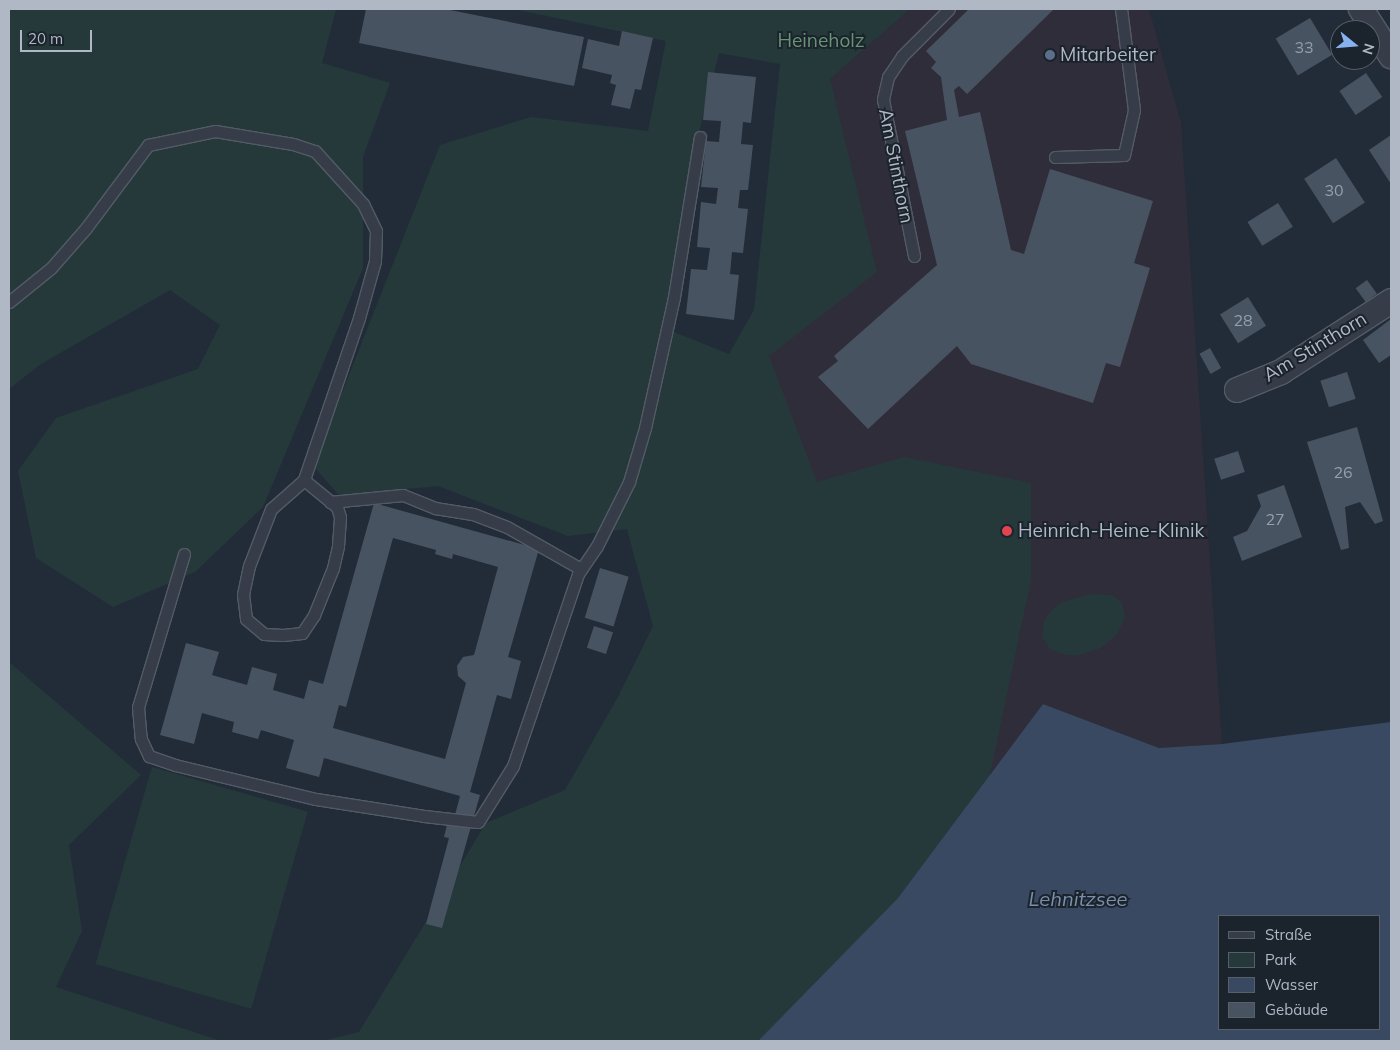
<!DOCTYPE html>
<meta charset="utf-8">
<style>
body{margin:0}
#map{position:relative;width:1400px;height:1050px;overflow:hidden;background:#222c38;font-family:Mulish,sans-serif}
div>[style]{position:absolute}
.medical>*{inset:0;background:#2f2d3a}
.green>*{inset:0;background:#25393a;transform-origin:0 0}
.water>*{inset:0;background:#384961}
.building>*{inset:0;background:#485362;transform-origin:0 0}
.roads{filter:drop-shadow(1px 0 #535b66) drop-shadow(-1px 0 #535b66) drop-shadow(0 1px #535b66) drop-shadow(0 -1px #535b66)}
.lane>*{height:11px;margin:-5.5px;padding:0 5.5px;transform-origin:5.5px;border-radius:5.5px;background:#363d48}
.street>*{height:24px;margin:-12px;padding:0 12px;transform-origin:12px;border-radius:12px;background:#363d48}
.dots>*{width:14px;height:14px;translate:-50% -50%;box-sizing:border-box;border:2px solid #1b232d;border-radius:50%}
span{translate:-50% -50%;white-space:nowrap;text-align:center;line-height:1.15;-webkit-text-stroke:4px #1b232d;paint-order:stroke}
.number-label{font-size:16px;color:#969fac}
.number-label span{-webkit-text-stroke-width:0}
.park-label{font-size:19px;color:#699473}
.poi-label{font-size:19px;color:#b0b8c5}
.left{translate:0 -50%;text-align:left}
.street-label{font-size:19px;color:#b0b8c5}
.water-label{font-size:20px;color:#7a8fab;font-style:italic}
.frame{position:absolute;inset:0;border:10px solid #b0b8c5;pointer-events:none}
.legend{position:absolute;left:1218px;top:915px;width:162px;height:115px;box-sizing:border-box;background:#1b232d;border:1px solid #575f6a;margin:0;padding:6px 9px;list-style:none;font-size:15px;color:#b0b8c5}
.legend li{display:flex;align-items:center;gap:10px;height:25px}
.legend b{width:25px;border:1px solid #575f6a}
.north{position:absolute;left:1330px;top:20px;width:50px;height:50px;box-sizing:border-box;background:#1b232d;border:1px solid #575f6a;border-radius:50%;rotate:107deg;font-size:14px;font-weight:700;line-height:20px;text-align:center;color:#b0b8c5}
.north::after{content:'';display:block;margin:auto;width:18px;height:22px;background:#88b1f2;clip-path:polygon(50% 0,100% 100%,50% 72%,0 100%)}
.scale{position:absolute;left:20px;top:30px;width:72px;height:22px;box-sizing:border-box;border:2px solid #b0b8c5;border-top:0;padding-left:6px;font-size:15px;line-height:18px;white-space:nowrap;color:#b0b8c5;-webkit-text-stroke:4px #1b232d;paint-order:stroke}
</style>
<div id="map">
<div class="medical">
<div style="clip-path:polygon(910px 9px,1149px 9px,1181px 123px,1222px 744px,1159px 748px,1043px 704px,898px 898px,761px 359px,830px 79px)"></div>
</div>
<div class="green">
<div style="clip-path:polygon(9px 9px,336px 9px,322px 63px,390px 83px,363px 157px,363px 268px,263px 507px,195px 572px,113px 607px,36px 558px,18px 471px,56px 418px,198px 369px,220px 325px,170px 290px,41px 364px,9px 389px)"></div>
<div style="clip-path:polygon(evenodd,514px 9px,910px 9px,830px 79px,877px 272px,769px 356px,817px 482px,904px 457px,1031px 483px,1031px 580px,989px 779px,898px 898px,758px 1041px,322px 1041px,359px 1032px,486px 823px,565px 790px,619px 695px,653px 626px,627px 529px,568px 536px,438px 486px,339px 495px,313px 466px,440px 145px,531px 117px,648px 131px,666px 41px,514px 9px,719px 53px,780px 64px,754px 310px,729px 354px,664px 328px,688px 174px,719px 53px)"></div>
<div style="clip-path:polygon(1090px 594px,1112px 595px,1122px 603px,1125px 617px,1117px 634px,1101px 648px,1079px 655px,1066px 655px,1050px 649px,1042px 637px,1044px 622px,1048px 614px,1062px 602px)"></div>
<div style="clip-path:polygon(9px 662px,141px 775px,69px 845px,82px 931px,56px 987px,221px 1041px,9px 1041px)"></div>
<div style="left:152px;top:767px;width:162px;height:205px;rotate:16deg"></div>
</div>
<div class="water">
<div style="clip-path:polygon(evenodd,1043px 704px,1159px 748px,1222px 744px,1391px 722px,1391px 1041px,758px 1041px,898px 898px,1043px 704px,1219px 916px,1379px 916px,1379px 1029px,1219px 1029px,1219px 916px)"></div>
</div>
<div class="building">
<div style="clip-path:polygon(366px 9px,445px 9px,584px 37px,574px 86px,359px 43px)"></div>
<div style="clip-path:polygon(969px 9px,1054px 9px,967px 94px,959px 86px,954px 90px,959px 117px,980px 112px,1011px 250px,1024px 254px,1050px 169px,1153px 201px,1134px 263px,1150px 268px,1120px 367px,1106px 363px,1093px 403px,971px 364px,957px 346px,868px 429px,818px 377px,838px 361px,834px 356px,937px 265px,905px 131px,947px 120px,941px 77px,931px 68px,936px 62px,926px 51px)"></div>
<div style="left:1310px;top:18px;width:43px;height:40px;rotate:59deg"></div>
<div style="clip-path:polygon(622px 31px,653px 38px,641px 90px,635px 89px,630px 109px,611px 105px,616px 85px,610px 83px,612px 75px,582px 68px,588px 39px,619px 46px)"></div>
<div style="clip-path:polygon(708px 72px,756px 77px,751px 123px,743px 122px,741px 144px,753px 145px,748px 190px,740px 190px,738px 208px,748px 209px,743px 253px,732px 252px,730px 274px,739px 275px,734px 320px,686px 314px,691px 269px,707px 270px,710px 248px,697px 247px,701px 202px,716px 204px,718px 188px,701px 187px,706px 141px,719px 142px,721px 121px,703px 120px)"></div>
<div style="left:1366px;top:73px;width:29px;height:32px;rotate:56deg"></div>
<div style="clip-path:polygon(1391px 135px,1391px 184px,1369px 150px)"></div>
<div style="left:1336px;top:158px;width:53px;height:38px;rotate:57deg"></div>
<div style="left:1278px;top:203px;width:28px;height:36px;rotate:58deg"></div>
<div style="left:1367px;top:280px;width:17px;height:14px;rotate:54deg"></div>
<div style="left:1248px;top:297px;width:34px;height:33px;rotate:58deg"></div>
<div style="clip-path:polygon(1391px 319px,1391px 355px,1379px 363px,1363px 340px)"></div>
<div style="left:1210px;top:348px;width:23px;height:12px;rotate:61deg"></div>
<div style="left:1347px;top:372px;width:28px;height:28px;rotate:72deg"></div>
<div style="clip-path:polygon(1357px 427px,1383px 521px,1375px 524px,1360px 502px,1345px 507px,1349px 548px,1341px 550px,1307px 442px)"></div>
<div style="left:1238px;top:451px;width:22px;height:25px;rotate:72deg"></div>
<div style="clip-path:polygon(1284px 485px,1302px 537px,1242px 561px,1233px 537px,1247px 531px,1261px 506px,1257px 495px)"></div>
<div style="clip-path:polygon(evenodd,374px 503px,539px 549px,508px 657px,521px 661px,511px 699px,497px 695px,470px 792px,480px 795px,442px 928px,426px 924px,449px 838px,444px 837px,450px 813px,455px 815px,460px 796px,324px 758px,319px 777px,286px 768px,294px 740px,261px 730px,258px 739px,232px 732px,234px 722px,202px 713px,194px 744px,160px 735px,186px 643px,219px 652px,212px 675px,247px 685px,252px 667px,277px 674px,273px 690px,304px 699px,309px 680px,323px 684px,374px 503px,393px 538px,436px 550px,435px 554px,452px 559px,453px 554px,498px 567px,474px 655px,463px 657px,457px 666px,458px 676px,466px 683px,445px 759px,333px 728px,339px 705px,346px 707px,393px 538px)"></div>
<div style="left:600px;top:568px;width:30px;height:52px;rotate:17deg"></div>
<div style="left:594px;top:626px;width:20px;height:23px;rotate:18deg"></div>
</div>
<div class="roads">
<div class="lane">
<div style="left:1055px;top:157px;width:69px;rotate:-1.7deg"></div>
<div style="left:1124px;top:155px;width:46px;rotate:-77.5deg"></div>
<div style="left:1134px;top:110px;width:102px;rotate:-97.3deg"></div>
<div style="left:914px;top:256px;width:160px;rotate:-101.2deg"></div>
<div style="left:883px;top:99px;width:23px;rotate:-77deg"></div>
<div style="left:888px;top:77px;width:25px;rotate:-56deg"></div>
<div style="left:902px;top:56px;width:66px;rotate:-45deg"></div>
<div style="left:9px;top:302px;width:54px;rotate:-39deg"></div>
<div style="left:51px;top:268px;width:53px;rotate:-48.8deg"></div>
<div style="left:86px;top:228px;width:104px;rotate:-53.2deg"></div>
<div style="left:148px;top:145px;width:68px;rotate:-11.8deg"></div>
<div style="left:215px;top:131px;width:79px;rotate:9.5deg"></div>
<div style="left:293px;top:144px;width:23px;rotate:18deg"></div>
<div style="left:315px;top:151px;width:72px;rotate:47.8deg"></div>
<div style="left:363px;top:204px;width:30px;rotate:64deg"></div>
<div style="left:376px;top:231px;width:30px;rotate:92deg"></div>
<div style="left:375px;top:261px;width:59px;rotate:105.7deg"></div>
<div style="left:359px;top:318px;width:171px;rotate:108.8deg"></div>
<div style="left:304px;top:480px;width:44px;rotate:138.7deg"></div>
<div style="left:271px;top:509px;width:61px;rotate:111.1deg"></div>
<div style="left:249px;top:566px;width:29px;rotate:102deg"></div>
<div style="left:243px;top:594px;width:25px;rotate:83deg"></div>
<div style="left:246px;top:619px;width:23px;rotate:40deg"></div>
<div style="left:264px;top:634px;width:19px;rotate:3deg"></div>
<div style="left:283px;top:635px;width:19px;rotate:-6deg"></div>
<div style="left:302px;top:633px;width:22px;rotate:-56deg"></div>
<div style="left:314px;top:615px;width:51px;rotate:-68deg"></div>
<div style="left:333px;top:568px;width:23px;rotate:-77deg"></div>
<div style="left:338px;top:546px;width:29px;rotate:-86deg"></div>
<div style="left:340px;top:517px;width:10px;rotate:-107deg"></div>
<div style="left:337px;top:507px;width:43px;rotate:-140.7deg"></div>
<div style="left:330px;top:502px;width:73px;rotate:-5.5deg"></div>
<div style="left:403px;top:495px;width:35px;rotate:22deg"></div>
<div style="left:435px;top:508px;width:38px;rotate:9deg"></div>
<div style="left:473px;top:514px;width:36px;rotate:21deg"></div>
<div style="left:507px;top:527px;width:85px;rotate:29.6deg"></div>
<div style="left:184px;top:554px;width:160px;rotate:106.7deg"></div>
<div style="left:138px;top:707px;width:32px;rotate:85deg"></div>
<div style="left:141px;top:739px;width:19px;rotate:65deg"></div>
<div style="left:149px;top:756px;width:28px;rotate:19deg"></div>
<div style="left:175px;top:765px;width:145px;rotate:13.6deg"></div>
<div style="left:316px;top:799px;width:109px;rotate:8.9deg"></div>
<div style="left:424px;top:816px;width:54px;rotate:6.3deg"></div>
<div style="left:478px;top:822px;width:66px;rotate:-58deg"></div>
<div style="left:513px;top:766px;width:203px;rotate:-71.3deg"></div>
<div style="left:578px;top:574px;width:34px;rotate:-56deg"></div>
<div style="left:597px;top:546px;width:72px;rotate:-63.4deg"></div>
<div style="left:629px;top:482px;width:56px;rotate:-73.5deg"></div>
<div style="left:645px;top:428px;width:134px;rotate:-77.5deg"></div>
<div style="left:674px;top:297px;width:162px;rotate:-80.8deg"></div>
</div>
<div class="street">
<div style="left:1361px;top:9px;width:56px;rotate:57.4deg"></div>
<div style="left:1237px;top:390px;width:48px;rotate:-22.2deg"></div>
<div style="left:1281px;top:372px;width:131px;rotate:-32.8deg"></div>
</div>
</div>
<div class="dots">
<div style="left:1050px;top:55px;background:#5c6f8a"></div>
<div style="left:1007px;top:531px;background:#e0444e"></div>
</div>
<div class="number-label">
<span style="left:1304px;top:47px">33</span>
<span style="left:1334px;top:190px">30</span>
<span style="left:1243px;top:320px">28</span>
<span style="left:1343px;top:472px">26</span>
<span style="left:1275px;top:519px">27</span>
</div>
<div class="park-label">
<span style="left:821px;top:41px">Heineholz</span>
</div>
<div class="poi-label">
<span class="left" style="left:1060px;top:55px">Mitarbeiter</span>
<span class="left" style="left:1018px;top:531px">Heinrich-Heine-Klinik</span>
</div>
<div class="street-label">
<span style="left:896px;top:166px;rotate:79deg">Am Stinthorn</span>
<span style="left:1315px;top:347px;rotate:-31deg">Am Stinthorn</span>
</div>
<div class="water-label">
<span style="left:1078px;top:898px">Lehnitzsee</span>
</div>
<div class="frame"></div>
<ul class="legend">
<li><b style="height:6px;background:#363d48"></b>Straße</li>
<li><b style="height:14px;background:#25393a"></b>Park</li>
<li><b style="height:14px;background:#384961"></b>Wasser</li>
<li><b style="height:14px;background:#485362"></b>Gebäude</li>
</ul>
<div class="north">N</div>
<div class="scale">20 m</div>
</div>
